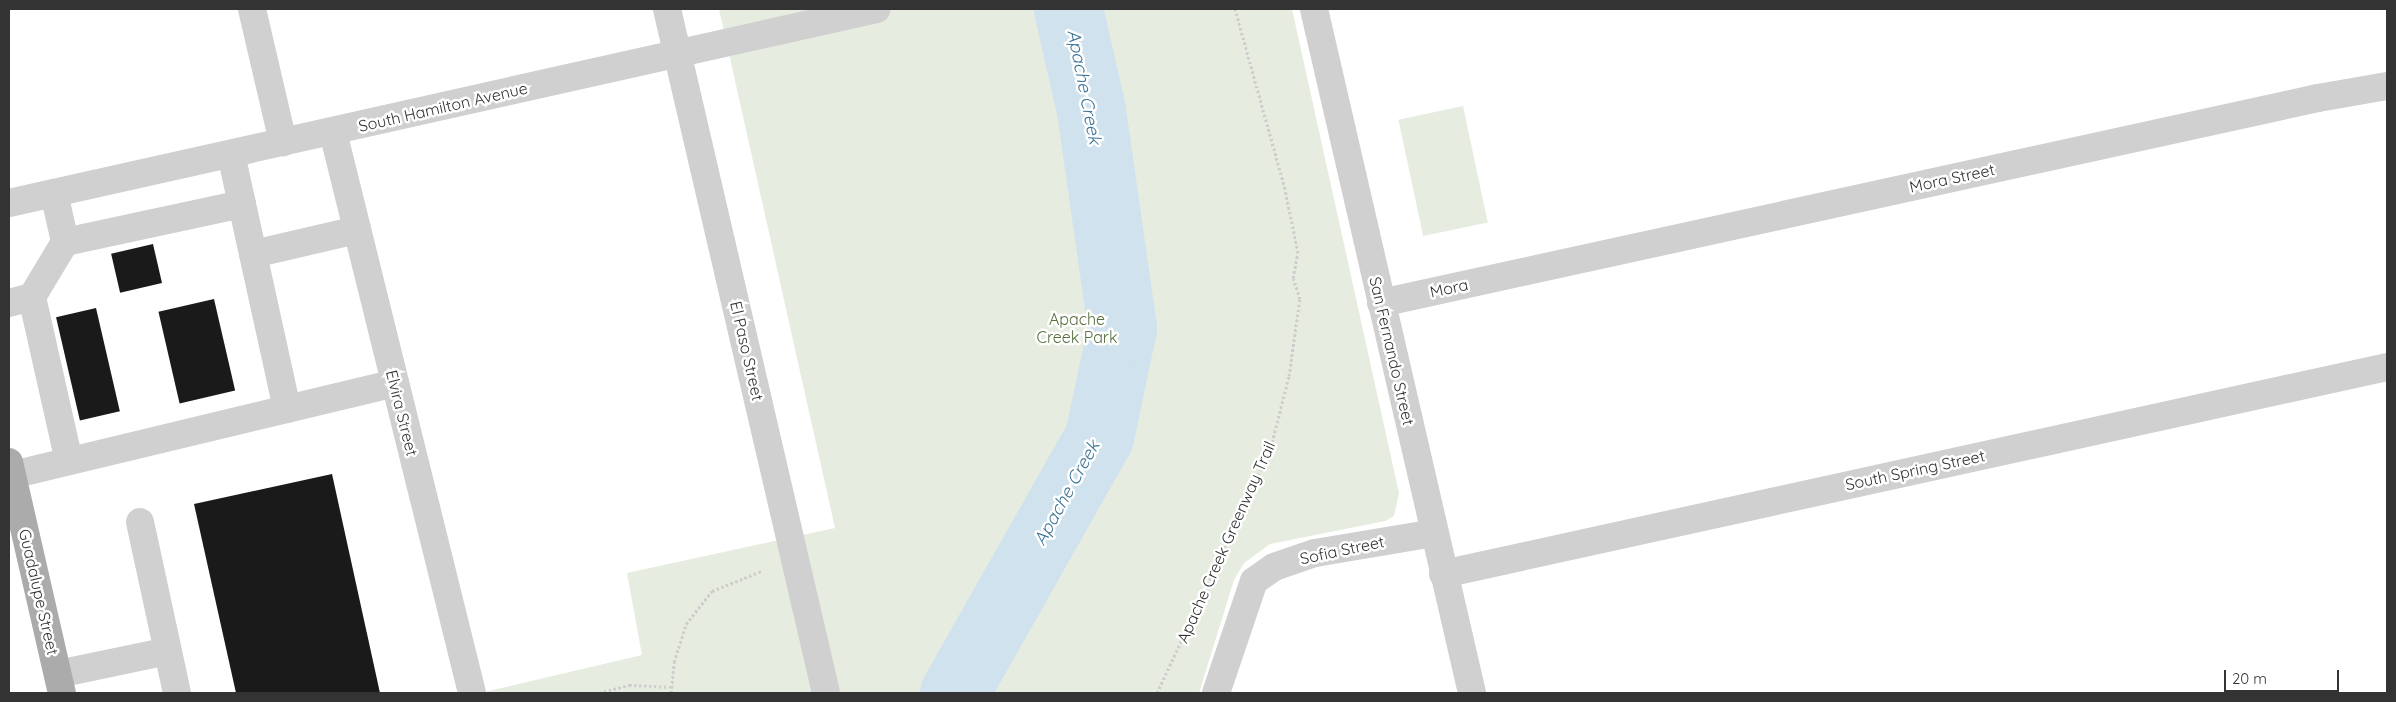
<!DOCTYPE html>
<style>
body{margin:0}
#map{position:relative;width:2396px;height:702px;overflow:hidden;background:#fff;font-family:Quicksand,sans-serif}
div>[style]{position:absolute}
.green>*{inset:0;background:#e6ecdf;transform-origin:0 0}
.river>*{height:69px;margin:-34.5px;padding:0 34.5px;transform-origin:34.5px;border-radius:34.5px;background:#cfe2ee}
.building>*{inset:0;background:#1a1a1a;transform-origin:0 0}
.path>*{height:3px;margin-top:-1.5px;transform-origin:0;background:repeating-linear-gradient(90deg,#cdcdcd 0 2.5px,transparent 0 5px)}
.minor>*{height:28px;margin:-14px;padding:0 14px;transform-origin:14px;border-radius:14px;background:#d0d0d0}
.major>*{height:28px;margin:-14px;padding:0 14px;transform-origin:14px;border-radius:14px;background:#ababab}
span{translate:-50% -50%;white-space:nowrap;text-align:center;line-height:1.15;-webkit-text-stroke:5px #fff;paint-order:stroke}
.street-label{font-size:16px;color:#333}
.park-label{font-size:16px;color:#56703f}
.water-label{font-size:18px;color:#3f7597;font-style:italic}
.frame{position:absolute;inset:0;border:10px solid #333;pointer-events:none}
.scale{position:absolute;left:2224px;top:670px;width:115px;height:22px;box-sizing:border-box;border:2px solid #333;border-top:0;padding-left:6px;font-size:15px;line-height:18px;white-space:nowrap;color:#333;-webkit-text-stroke:4px #fff;paint-order:stroke}
</style>
<div id="map">
<div class="green">
<div style="clip-path:polygon(719px 9px,1292px 9px,1399px 493px,1394px 516px,1385px 521px,1270px 544px,1244px 563px,1234px 580px,1199px 693px,480px 693px,642px 655px,627px 573px,835px 528px)"></div>
<div style="left:1463px;top:106px;width:119px;height:66px;rotate:78deg"></div>
</div>
<div class="river">
<div style="left:954px;top:693px;width:294px;rotate:-60.5deg"></div>
<div style="left:1099px;top:437px;width:111px;rotate:-78.1deg"></div>
<div style="left:1122px;top:328px;width:220px;rotate:-98.1deg"></div>
<div style="left:1091px;top:110px;width:104px;rotate:-102.8deg"></div>
</div>
<div class="building">
<div style="left:153px;top:244px;width:40px;height:43px;rotate:77deg"></div>
<div style="left:214px;top:299px;width:94px;height:57px;rotate:77deg"></div>
<div style="left:96px;top:308px;width:106px;height:41px;rotate:77deg"></div>
<div style="clip-path:polygon(332px 474px,380px 693px,236px 693px,194px 504px)"></div>
</div>
<div class="path">
<div style="left:599px;top:693px;width:31px;rotate:-15deg"></div>
<div style="left:629px;top:685px;width:41px;rotate:2.8deg"></div>
<div style="left:671px;top:693px;width:31px;rotate:-84deg"></div>
<div style="left:674px;top:662px;width:40px;rotate:-72deg"></div>
<div style="left:686px;top:624px;width:42px;rotate:-51.8deg"></div>
<div style="left:712px;top:591px;width:54px;rotate:-21.8deg"></div>
<div style="left:1157px;top:693px;width:271px;rotate:-65.1deg"></div>
<div style="left:1271px;top:447px;width:73px;rotate:-75.8deg"></div>
<div style="left:1289px;top:376px;width:78px;rotate:-81.9deg"></div>
<div style="left:1300px;top:299px;width:22px;rotate:-108deg"></div>
<div style="left:1293px;top:278px;width:25px;rotate:-79deg"></div>
<div style="left:1298px;top:253px;width:65px;rotate:-101.5deg"></div>
<div style="left:1285px;top:189px;width:187px;rotate:-105.5deg"></div>
</div>
<div class="minor">
<div style="left:252px;top:9px;width:137px;rotate:76.9deg"></div>
<div style="left:667px;top:9px;width:702px;rotate:76.91deg"></div>
<div style="left:1314px;top:9px;width:702px;rotate:76.99deg"></div>
<div style="left:333px;top:132px;width:578px;rotate:76.08deg"></div>
<div style="left:231px;top:154px;width:261px;rotate:77.6deg"></div>
<div style="left:54px;top:193px;width:50px;rotate:77.3deg"></div>
<div style="left:65px;top:242px;width:181px;rotate:-12.1deg"></div>
<div style="left:9px;top:203px;width:889px;rotate:-12.6deg"></div>
<div style="left:65px;top:242px;width:64px;rotate:121deg"></div>
<div style="left:32px;top:297px;width:168px;rotate:77.3deg"></div>
<div style="left:253px;top:254px;width:107px;rotate:-13deg"></div>
<div style="left:9px;top:303px;width:24px;rotate:-15deg"></div>
<div style="left:1381px;top:303px;width:959px;rotate:-12.34deg"></div>
<div style="left:2318px;top:98px;width:70px;rotate:-9.9deg"></div>
<div style="left:12px;top:475px;width:394px;rotate:-13.5deg"></div>
<div style="left:140px;top:522px;width:175px;rotate:77.8deg"></div>
<div style="left:1443px;top:574px;width:966px;rotate:-12.37deg"></div>
<div style="left:58px;top:674px;width:112px;rotate:-11.8deg"></div>
<div style="left:1216px;top:693px;width:118px;rotate:-71.3deg"></div>
<div style="left:1254px;top:581px;width:24px;rotate:-35deg"></div>
<div style="left:1274px;top:567px;width:43px;rotate:-18.9deg"></div>
<div style="left:1315px;top:553px;width:121px;rotate:-9.5deg"></div>
</div>
<div class="major">
<div style="left:9px;top:462px;width:237px;rotate:77.1deg"></div>
</div>
<div class="street-label">
<span style="left:443px;top:107px;rotate:-13deg">South Hamilton Avenue</span>
<span style="left:1952px;top:178px;rotate:-12deg">Mora Street</span>
<span style="left:1449px;top:288px;rotate:-12deg">Mora</span>
<span style="left:747px;top:351px;rotate:77deg">El Paso Street</span>
<span style="left:1392px;top:351px;rotate:77deg">San Fernando Street</span>
<span style="left:402px;top:413px;rotate:76deg">Elvira Street</span>
<span style="left:1915px;top:470px;rotate:-12deg">South Spring Street</span>
<span style="left:1226px;top:542px;rotate:-66deg">Apache Creek Greenway Trail</span>
<span style="left:1342px;top:550px;rotate:-12deg">Sofia Street</span>
<span style="left:39px;top:592px;rotate:77deg">Guadalupe Street</span>
</div>
<div class="park-label">
<span style="left:1077px;top:328px">Apache<br>Creek Park</span>
</div>
<div class="water-label">
<span style="left:1084px;top:87px;rotate:79deg">Apache Creek</span>
<span style="left:1067px;top:493px;rotate:-61deg">Apache Creek</span>
</div>
<div class="frame"></div>
<div class="scale">20 m</div>
</div>
